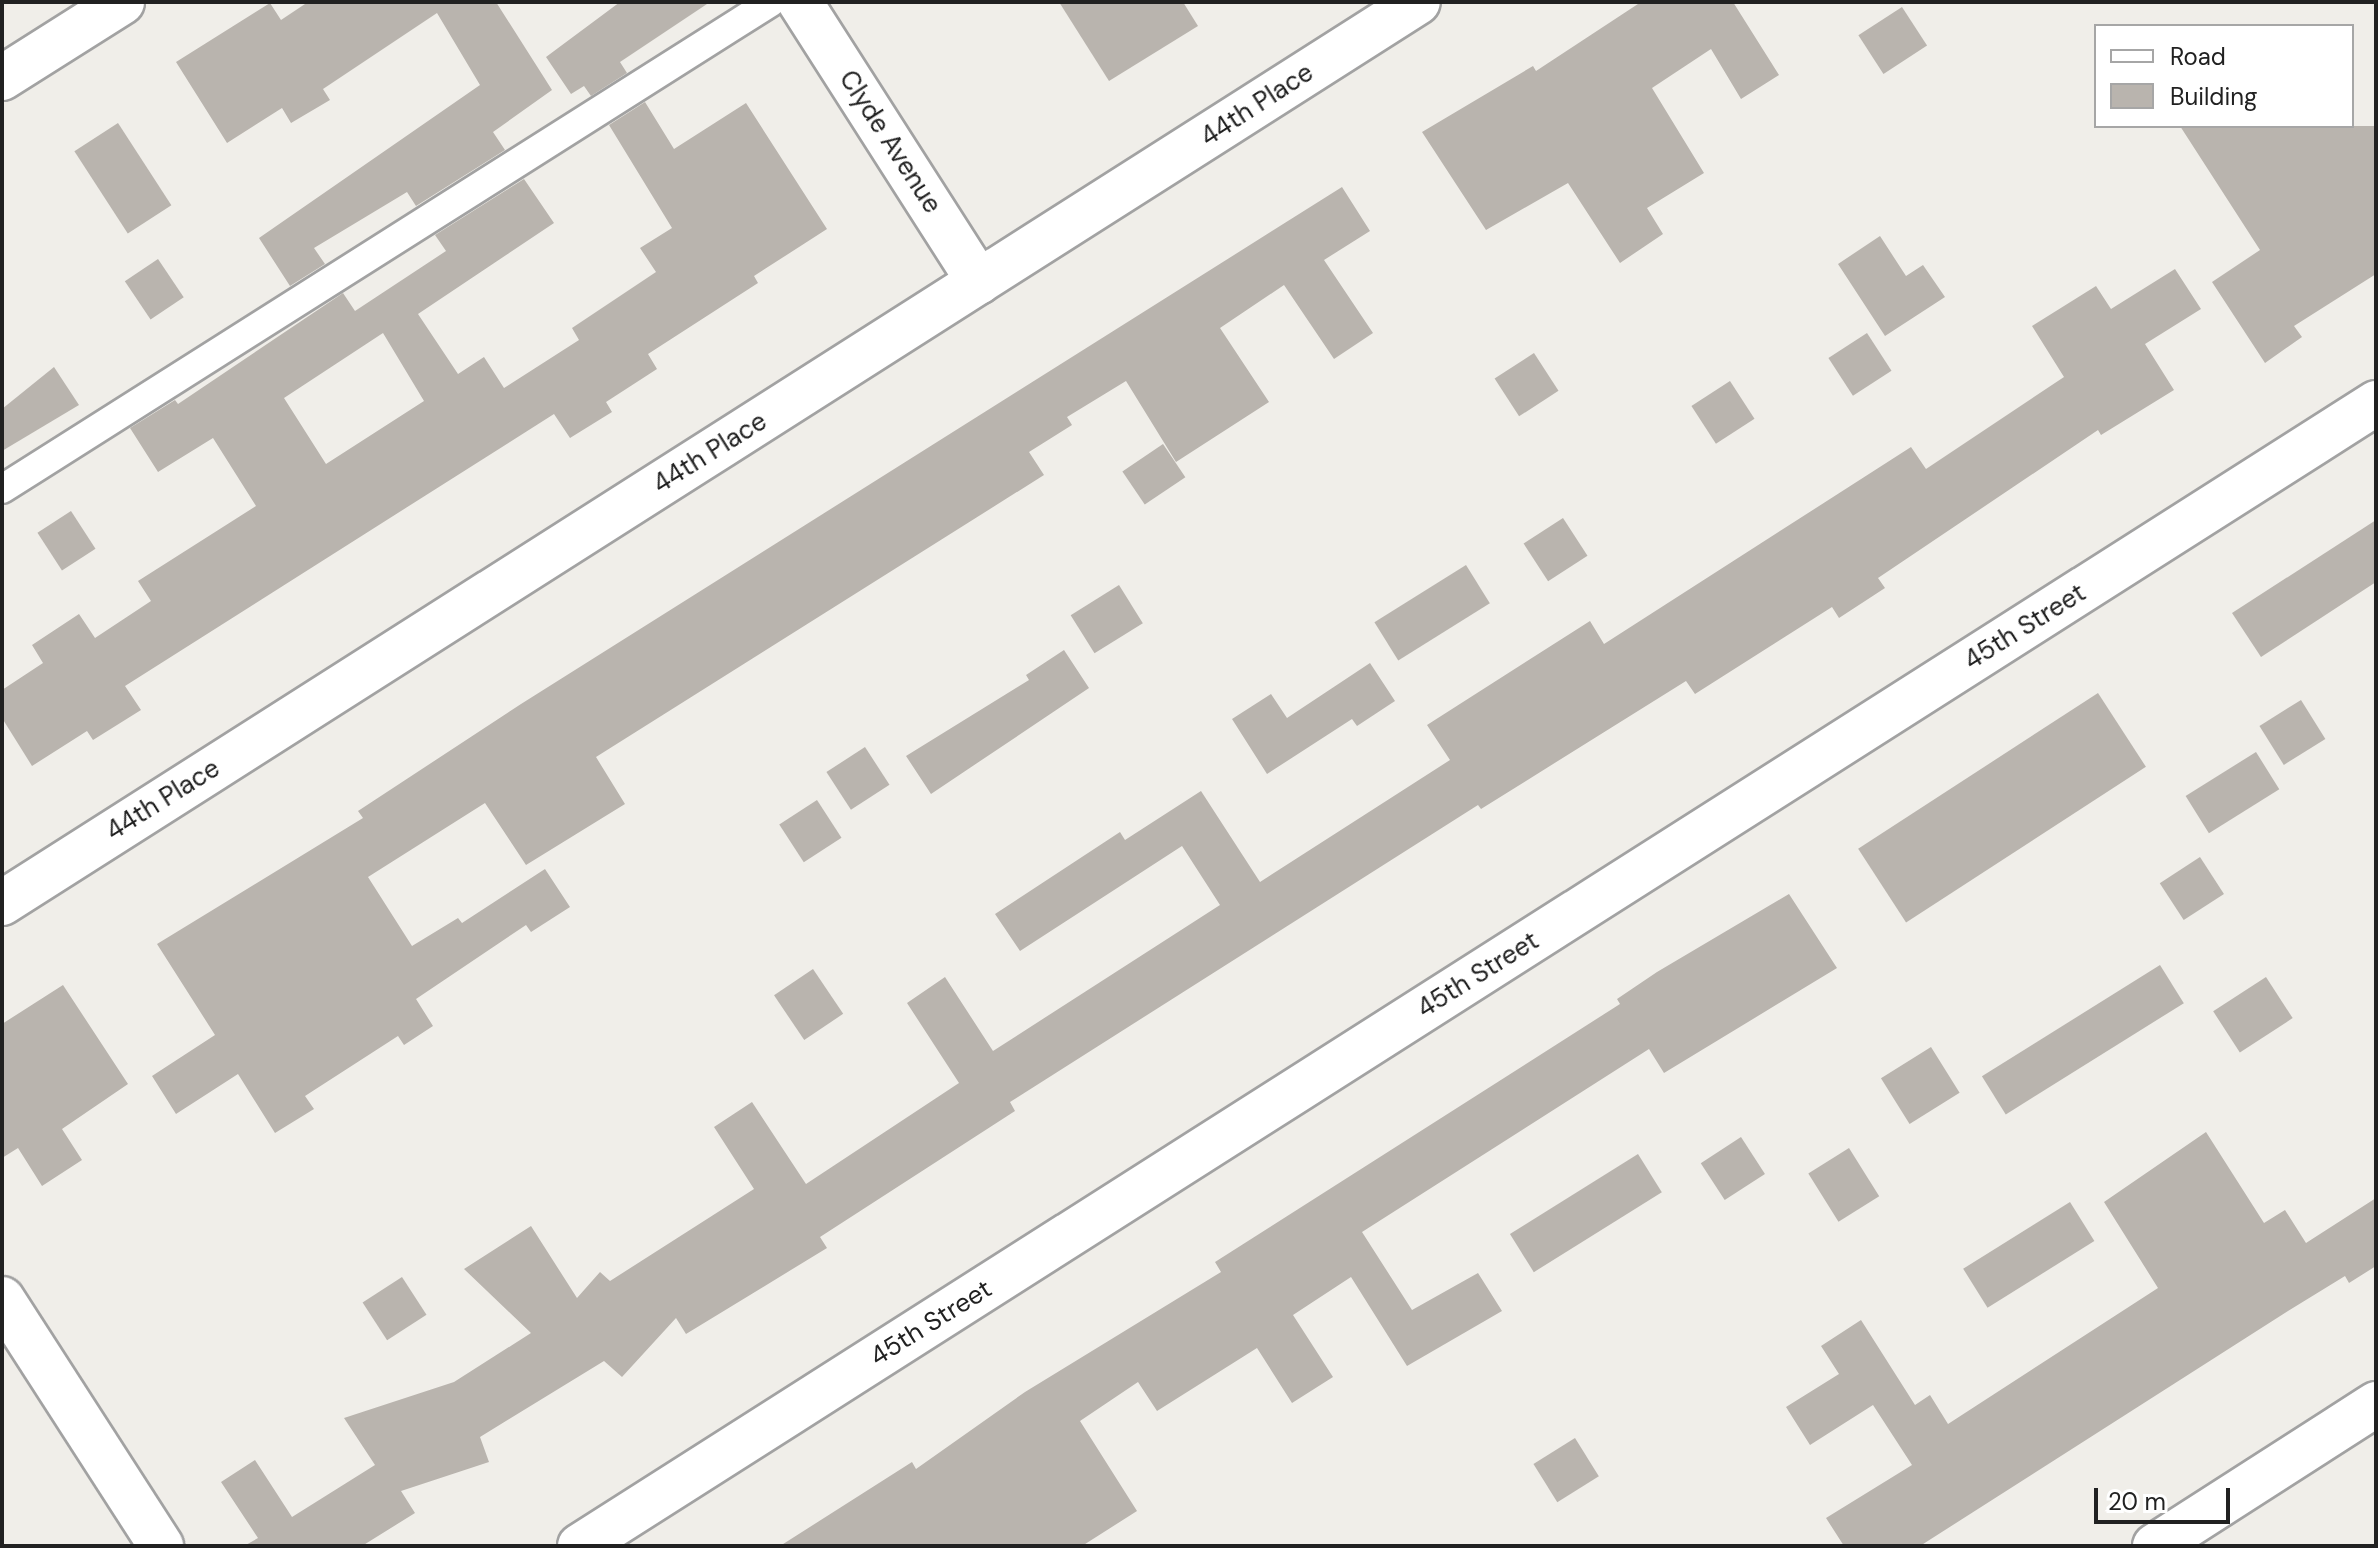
<!DOCTYPE html>
<style>
body{margin:0}
#map{position:relative;width:2378px;height:1548px;overflow:hidden;background:#f0eee9;font-family:"DM Sans",sans-serif}
div>[style]{position:absolute}
.building>*{inset:0;background:#b9b4ae;transform-origin:0 0}
.roads{filter:drop-shadow(2px 0 #a2a2a2) drop-shadow(-2px 0 #a2a2a2) drop-shadow(0 2px #a2a2a2) drop-shadow(0 -2px #a2a2a2)}
.lane>*{height:28px;margin:-14px;padding:0 14px;transform-origin:14px;border-radius:14px;background:#fff}
.street>*{height:44px;margin:-22px;padding:0 22px;transform-origin:22px;border-radius:22px;background:#fff}
span{translate:-50% -50%;white-space:nowrap;text-align:center;line-height:1.15;-webkit-text-stroke:6px #fff;paint-order:stroke}
.street-label{font-size:26px;color:#212121}
.frame{position:absolute;inset:0;border:4px solid #212121;pointer-events:none}
.legend{position:absolute;left:2094px;top:24px;width:260px;height:104px;box-sizing:border-box;background:#fff;border:2px solid #a6a6a6;margin:0;padding:10px 14px;list-style:none;font-size:24px;color:#212121}
.legend li{display:flex;align-items:center;gap:16px;height:40px}
.legend b{width:40px;border:2px solid #a6a6a6}
.scale{position:absolute;left:2094px;top:1488px;width:136px;height:36px;box-sizing:border-box;border:4px solid #212121;border-top:0;padding-left:10px;font-size:24px;line-height:28px;white-space:nowrap;color:#212121;-webkit-text-stroke:6px #fff;paint-order:stroke}
</style>
<div id="map">
<div class="building">
<div style="clip-path:polygon(308px 2px,496px 2px,552px 90px,493px 132px,505px 150px,416px 206px,407px 192px,314px 248px,325px 264px,290px 286px,259px 238px,480px 85px,437px 13px,323px 89px,330px 100px,291px 123px,282px 108px,227px 143px,176px 62px,270px 3px,281px 20px)"></div>
<div style="clip-path:polygon(620px 2px,710px 2px,620px 62px,627px 73px,591px 96px,584px 86px,571px 94px,546px 57px)"></div>
<div style="clip-path:polygon(1059px 2px,1183px 2px,1198px 26px,1109px 81px)"></div>
<div style="clip-path:polygon(1641px 2px,1733px 2px,1779px 75px,1741px 99px,1711px 49px,1652px 88px,1704px 173px,1647px 208px,1663px 234px,1620px 263px,1568px 183px,1486px 230px,1422px 132px,1533px 66px,1536px 71px)"></div>
<div style="left:1902px;top:7px;width:46px;height:52px;rotate:57deg"></div>
<div style="clip-path:polygon(evenodd,645px 102px,674px 149px,746px 103px,827px 229px,754px 276px,758px 283px,648px 354px,657px 369px,606px 402px,612px 412px,570px 438px,554px 414px,125px 686px,141px 710px,93px 740px,87px 731px,32px 766px,2px 718px,2px 690px,43px 663px,32px 645px,79px 614px,95px 638px,151px 601px,138px 581px,256px 506px,213px 438px,158px 472px,130px 428px,175px 400px,178px 404px,343px 293px,355px 311px,446px 251px,435px 235px,524px 179px,554px 223px,418px 314px,458px 374px,484px 357px,504px 388px,579px 340px,572px 328px,656px 272px,640px 248px,672px 228px,609px 125px,645px 102px,383px 333px,424px 401px,326px 464px,284px 398px,383px 333px)"></div>
<div style="left:118px;top:123px;width:98px;height:52px;rotate:57deg"></div>
<div style="clip-path:polygon(2180px 126px,2376px 126px,2376px 274px,2294px 326px,2302px 337px,2265px 363px,2212px 282px,2260px 250px)"></div>
<div style="clip-path:polygon(1342px 187px,1370px 231px,1324px 260px,1373px 333px,1334px 359px,1284px 285px,1220px 328px,1269px 402px,1176px 462px,1126px 381px,1067px 417px,1072px 425px,1029px 452px,1044px 475px,596px 757px,625px 804px,526px 865px,485px 803px,368px 877px,412px 946px,458px 918px,462px 923px,545px 869px,570px 907px,531px 932px,526px 925px,416px 999px,433px 1026px,404px 1045px,398px 1036px,305px 1096px,314px 1109px,275px 1133px,238px 1074px,176px 1114px,152px 1076px,215px 1035px,157px 944px,363px 818px,358px 811px,521px 704px)"></div>
<div style="clip-path:polygon(1880px 236px,1906px 276px,1923px 265px,1945px 297px,1885px 336px,1838px 264px)"></div>
<div style="left:158px;top:259px;width:46px;height:40px;rotate:56deg"></div>
<div style="clip-path:polygon(2175px 269px,2201px 309px,2145px 344px,2174px 390px,2101px 435px,2098px 430px,1878px 578px,1885px 588px,1839px 618px,1832px 607px,1695px 694px,1686px 681px,1481px 809px,1478px 805px,1010px 1102px,1015px 1111px,820px 1237px,827px 1248px,686px 1334px,676px 1318px,622px 1377px,604px 1361px,480px 1437px,489px 1462px,401px 1491px,415px 1513px,362px 1546px,244px 1546px,258px 1538px,221px 1482px,255px 1460px,292px 1517px,375px 1465px,344px 1418px,454px 1382px,531px 1333px,464px 1269px,531px 1226px,577px 1298px,600px 1272px,610px 1281px,754px 1189px,714px 1127px,752px 1102px,806px 1184px,959px 1083px,907px 1003px,945px 977px,993px 1051px,1220px 905px,1182px 846px,1020px 951px,995px 914px,1120px 832px,1125px 840px,1201px 791px,1260px 882px,1450px 760px,1427px 725px,1590px 621px,1604px 644px,1911px 447px,1926px 469px,2064px 377px,2032px 326px,2096px 286px,2111px 309px)"></div>
<div style="left:1867px;top:333px;width:45px;height:46px;rotate:57deg"></div>
<div style="left:1534px;top:353px;width:45px;height:47px;rotate:57deg"></div>
<div style="clip-path:polygon(54px 367px,79px 405px,2px 451px,2px 409px)"></div>
<div style="left:1730px;top:381px;width:45px;height:46px;rotate:57deg"></div>
<div style="left:1163px;top:444px;width:40px;height:49px;rotate:56deg"></div>
<div style="left:71px;top:511px;width:45px;height:40px;rotate:57deg"></div>
<div style="left:1563px;top:518px;width:45px;height:47px;rotate:57deg"></div>
<div style="clip-path:polygon(2376px 520px,2376px 582px,2261px 657px,2232px 613px)"></div>
<div style="left:1466px;top:565px;width:45px;height:108px;rotate:58deg"></div>
<div style="left:1119px;top:585px;width:45px;height:57px;rotate:58deg"></div>
<div style="clip-path:polygon(1064px 650px,1089px 688px,931px 794px,906px 756px,1029px 680px,1026px 675px)"></div>
<div style="clip-path:polygon(1370px 663px,1395px 701px,1357px 726px,1352px 719px,1267px 774px,1232px 719px,1271px 694px,1287px 718px)"></div>
<div style="left:2098px;top:693px;width:88px;height:286px;rotate:57deg"></div>
<div style="left:2301px;top:700px;width:46px;height:49px;rotate:58deg"></div>
<div style="left:865px;top:747px;width:45px;height:46px;rotate:57deg"></div>
<div style="left:2256px;top:752px;width:44px;height:83px;rotate:58deg"></div>
<div style="left:817px;top:800px;width:45px;height:45px;rotate:57deg"></div>
<div style="left:2200px;top:857px;width:44px;height:48px;rotate:57deg"></div>
<div style="clip-path:polygon(1789px 894px,1837px 968px,1664px 1073px,1649px 1049px,1362px 1232px,1412px 1310px,1478px 1273px,1502px 1311px,1407px 1366px,1351px 1277px,1293px 1315px,1333px 1377px,1292px 1403px,1257px 1348px,1157px 1411px,1138px 1382px,1080px 1421px,1137px 1511px,1082px 1546px,780px 1546px,912px 1462px,916px 1469px,1025px 1392px,1221px 1272px,1215px 1262px,1620px 1004px,1617px 999px,1657px 972px)"></div>
<div style="left:2160px;top:965px;width:45px;height:210px;rotate:58deg"></div>
<div style="left:813px;top:969px;width:54px;height:47px;rotate:56deg"></div>
<div style="left:2266px;top:977px;width:49px;height:63px;rotate:57deg"></div>
<div style="clip-path:polygon(63px 985px,128px 1084px,62px 1129px,82px 1160px,42px 1186px,18px 1148px,2px 1158px,2px 1024px)"></div>
<div style="left:1931px;top:1047px;width:54px;height:59px;rotate:58deg"></div>
<div style="clip-path:polygon(2206px 1132px,2264px 1223px,2285px 1210px,2306px 1243px,2376px 1198px,2376px 1266px,2349px 1283px,2345px 1276px,2288px 1311px,1920px 1546px,1844px 1546px,1826px 1518px,1912px 1465px,1873px 1405px,1810px 1445px,1786px 1407px,1839px 1374px,1821px 1346px,1861px 1320px,1915px 1405px,1930px 1395px,1948px 1424px,2158px 1288px,2104px 1202px)"></div>
<div style="left:1741px;top:1137px;width:44px;height:48px;rotate:57deg"></div>
<div style="left:1849px;top:1148px;width:57px;height:48px;rotate:58deg"></div>
<div style="left:1638px;top:1154px;width:45px;height:151px;rotate:58deg"></div>
<div style="left:2070px;top:1202px;width:46px;height:126px;rotate:58deg"></div>
<div style="left:402px;top:1277px;width:45px;height:47px;rotate:57deg"></div>
<div style="left:1575px;top:1438px;width:45px;height:49px;rotate:58deg"></div>
</div>
<div class="roads">
<div class="lane">
<div style="left:2px;top:489px;width:910px;rotate:-32.35deg"></div>
</div>
<div class="street">
<div style="left:800px;top:2px;width:332px;rotate:57.4deg"></div>
<div style="left:2px;top:78px;width:142px;rotate:-32.3deg"></div>
<div style="left:2px;top:903px;width:1678px;rotate:-32.47deg"></div>
<div style="left:2px;top:1299px;width:294px;rotate:57.2deg"></div>
<div style="left:580px;top:1546px;width:2129px;rotate:-32.47deg"></div>
<div style="left:2155px;top:1546px;width:263px;rotate:-32.7deg"></div>
</div>
</div>
<div class="street-label">
<span style="left:1257px;top:105px;rotate:-33deg">44th Place</span>
<span style="left:890px;top:142px;rotate:57deg">Clyde Avenue</span>
<span style="left:710px;top:453px;rotate:-32deg">44th Place</span>
<span style="left:2025px;top:627px;rotate:-32deg">45th Street</span>
<span style="left:163px;top:800px;rotate:-32deg">44th Place</span>
<span style="left:1478px;top:975px;rotate:-32deg">45th Street</span>
<span style="left:931px;top:1323px;rotate:-32deg">45th Street</span>
</div>
<div class="frame"></div>
<ul class="legend">
<li><b style="height:10px;background:#fff"></b>Road</li>
<li><b style="height:22px;background:#b9b4ae"></b>Building</li>
</ul>
<div class="scale">20 m</div>
</div>
